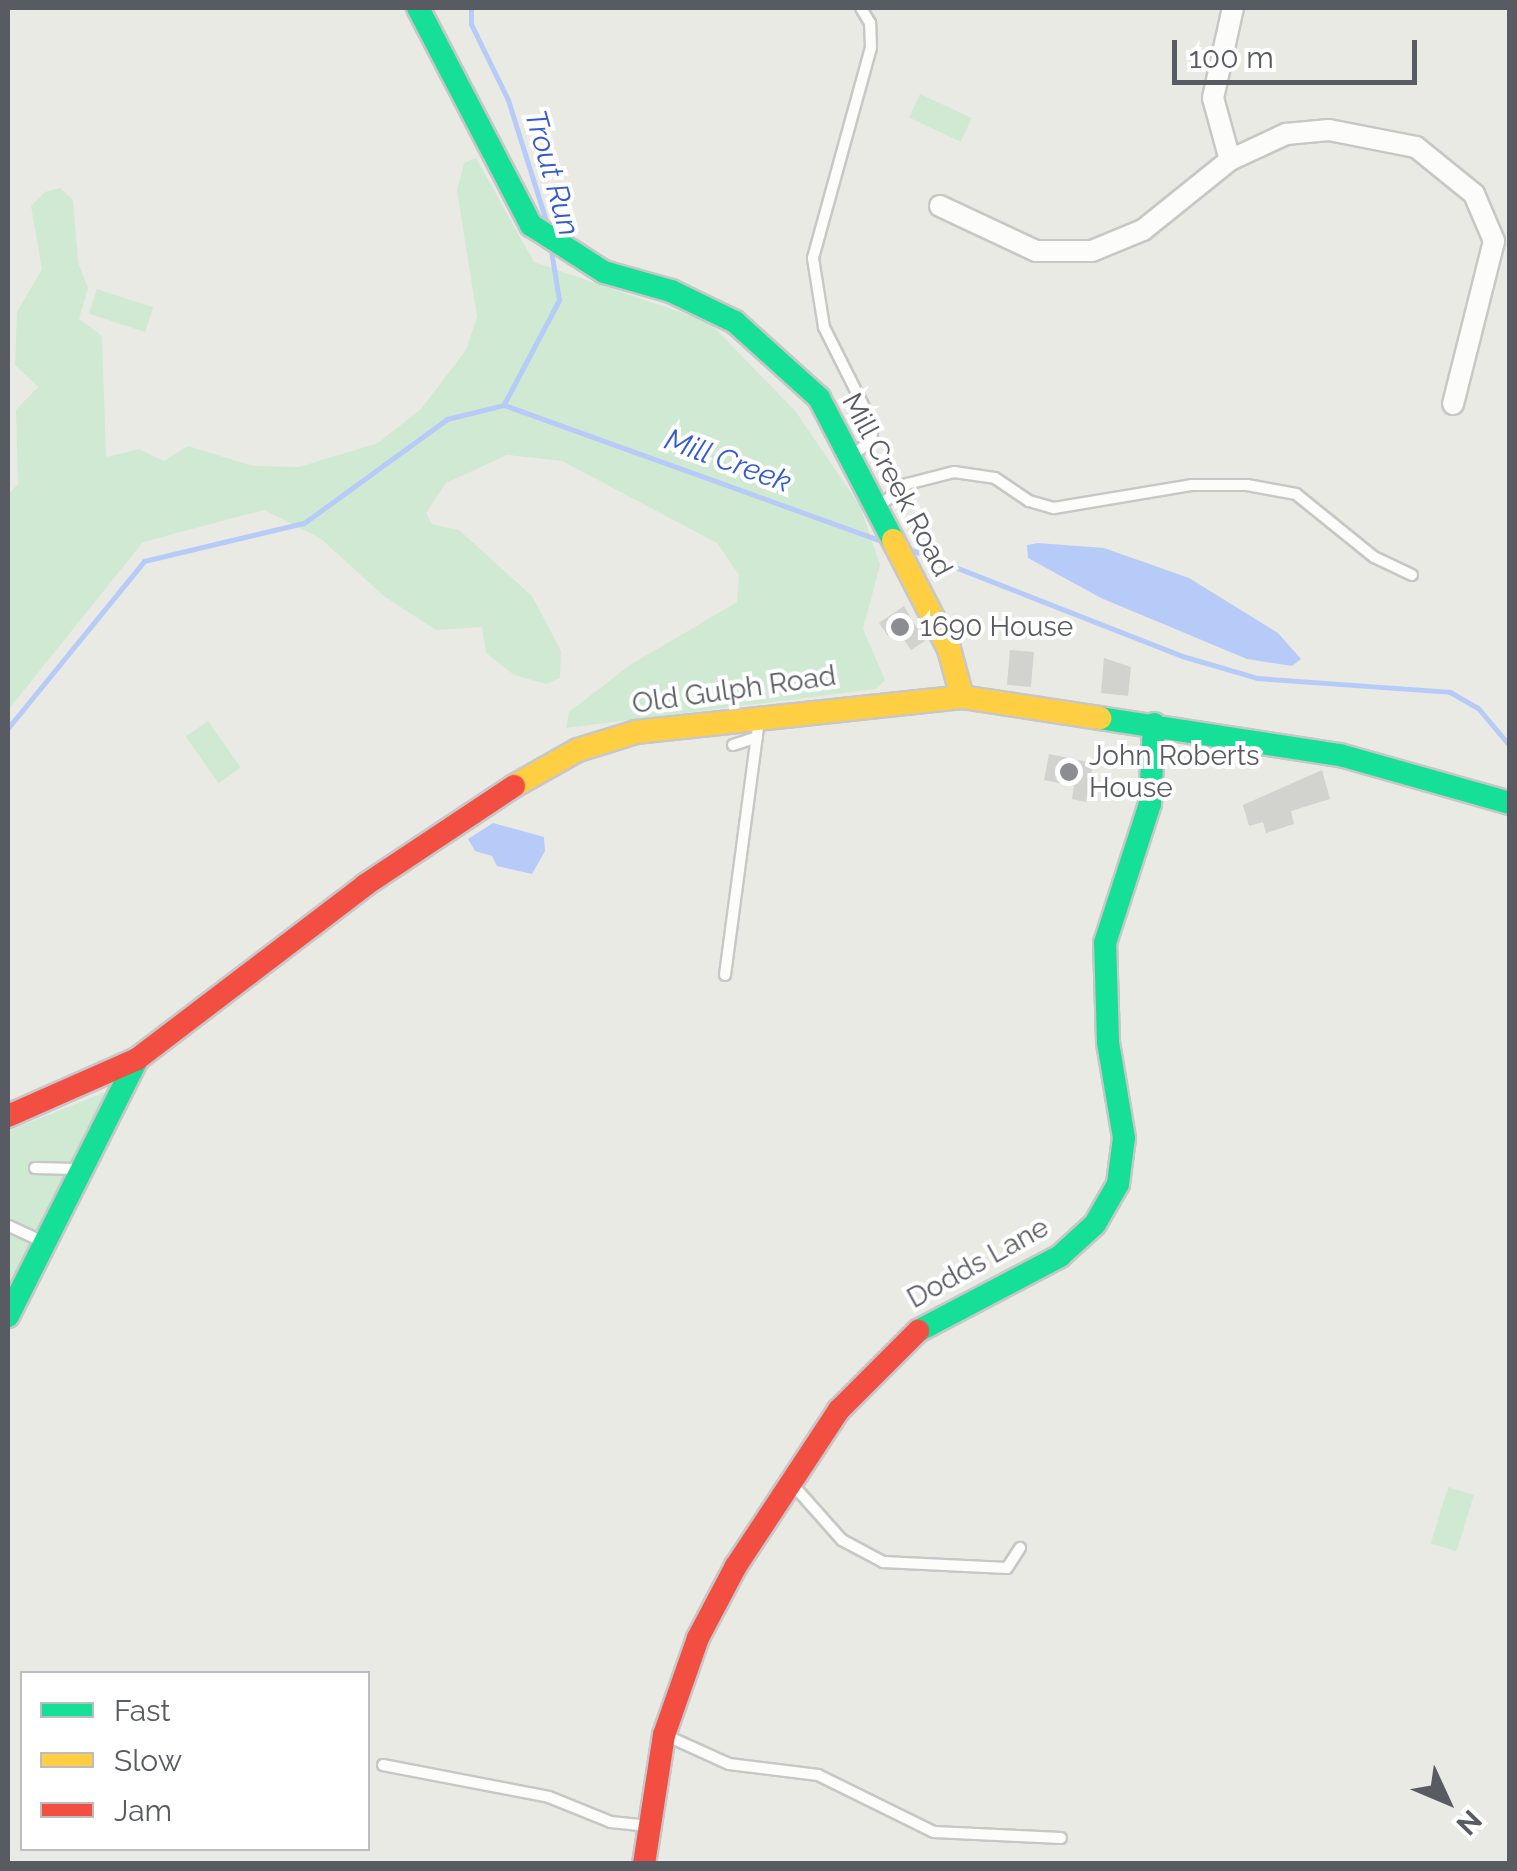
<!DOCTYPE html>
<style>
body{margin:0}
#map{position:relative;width:1517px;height:1871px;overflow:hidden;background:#eaeae4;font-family:Raleway,sans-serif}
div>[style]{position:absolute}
.green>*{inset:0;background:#cfe9d3;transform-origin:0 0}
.water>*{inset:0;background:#b6cbf7}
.stream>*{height:5px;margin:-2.5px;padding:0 2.5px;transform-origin:2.5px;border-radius:2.5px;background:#b6cbf7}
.building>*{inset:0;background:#d2d2ce;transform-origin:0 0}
.roads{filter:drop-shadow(2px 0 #c7c7c7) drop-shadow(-2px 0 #c7c7c7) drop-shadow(0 2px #c7c7c7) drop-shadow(0 -2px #c7c7c7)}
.lane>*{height:10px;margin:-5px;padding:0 5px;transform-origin:5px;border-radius:5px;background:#fcfcfb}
.street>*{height:20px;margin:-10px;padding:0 10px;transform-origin:10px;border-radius:10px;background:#fcfcfb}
.fast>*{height:22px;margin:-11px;padding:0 11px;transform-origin:11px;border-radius:11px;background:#16e098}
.slow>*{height:22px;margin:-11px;padding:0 11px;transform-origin:11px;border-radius:11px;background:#ffcf43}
.jam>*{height:22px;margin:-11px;padding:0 11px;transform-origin:11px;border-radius:11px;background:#f24e42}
.dots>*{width:28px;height:28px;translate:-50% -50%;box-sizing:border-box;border:5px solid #fff;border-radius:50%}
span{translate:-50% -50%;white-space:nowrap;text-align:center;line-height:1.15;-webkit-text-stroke:8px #fff;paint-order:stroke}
.street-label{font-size:28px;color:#595b63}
.poi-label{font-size:28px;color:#595b63}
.left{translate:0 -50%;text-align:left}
.water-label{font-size:30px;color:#355acf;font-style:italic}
.frame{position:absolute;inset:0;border:10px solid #595b63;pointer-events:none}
.legend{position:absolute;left:20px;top:1671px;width:350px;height:180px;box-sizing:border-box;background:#fff;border:2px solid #bdbdc1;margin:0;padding:12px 18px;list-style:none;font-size:30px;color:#595b63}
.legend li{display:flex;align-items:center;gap:20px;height:50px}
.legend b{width:50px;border:2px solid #bdbdc1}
.north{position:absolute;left:1397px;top:1751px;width:100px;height:100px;-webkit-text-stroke:8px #fff;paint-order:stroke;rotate:134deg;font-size:28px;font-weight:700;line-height:40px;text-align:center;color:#595b63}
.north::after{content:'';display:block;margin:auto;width:35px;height:45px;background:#595b63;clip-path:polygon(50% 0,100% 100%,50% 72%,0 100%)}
.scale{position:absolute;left:1172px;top:40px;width:245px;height:45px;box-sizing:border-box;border:5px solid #595b63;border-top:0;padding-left:12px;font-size:30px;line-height:35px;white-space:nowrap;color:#595b63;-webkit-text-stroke:8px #fff;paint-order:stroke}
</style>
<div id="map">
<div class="green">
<div style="left:920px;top:94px;width:57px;height:26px;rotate:25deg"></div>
<div style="clip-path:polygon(476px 158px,534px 262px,709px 322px,796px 412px,860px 506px,880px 565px,863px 629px,885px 680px,876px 689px,566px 728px,569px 712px,630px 665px,737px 602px,739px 575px,717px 543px,562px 461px,507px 455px,446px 483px,426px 513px,432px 524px,459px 530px,532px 596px,561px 651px,560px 678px,546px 684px,514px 675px,486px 653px,482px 627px,436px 630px,385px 597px,320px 538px,264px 510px,143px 542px,8px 710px,8px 495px,18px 484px,16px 410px,38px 387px,15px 365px,17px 312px,42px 269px,31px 206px,45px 192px,60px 188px,73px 200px,78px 262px,88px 288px,79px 319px,102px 336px,106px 457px,139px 449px,164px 461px,188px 446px,253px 466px,299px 467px,378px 443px,421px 409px,466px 350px,477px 317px,457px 190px,464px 163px)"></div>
<div style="left:97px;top:289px;width:59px;height:26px;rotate:18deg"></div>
<div style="left:208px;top:721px;width:57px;height:27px;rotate:55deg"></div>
<div style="clip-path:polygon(103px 1093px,109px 1096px,8px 1291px,8px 1131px)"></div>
<div style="left:1448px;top:1487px;width:27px;height:59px;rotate:17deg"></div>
</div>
<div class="water">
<div style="clip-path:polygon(1038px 543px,1104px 548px,1189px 578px,1278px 633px,1301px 659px,1292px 666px,1247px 659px,1101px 598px,1028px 558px,1027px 545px)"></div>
<div style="clip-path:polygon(493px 823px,544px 837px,545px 851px,532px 874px,497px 866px,492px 856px,475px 851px,468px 839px)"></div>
</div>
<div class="stream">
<div style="left:471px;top:8px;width:16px;rotate:90deg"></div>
<div style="left:471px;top:24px;width:85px;rotate:64deg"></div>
<div style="left:508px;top:100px;width:130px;rotate:72.5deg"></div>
<div style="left:504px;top:404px;width:118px;rotate:-62.1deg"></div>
<div style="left:559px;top:300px;width:51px;rotate:-99.1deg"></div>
<div style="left:909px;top:549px;width:293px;rotate:21.4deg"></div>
<div style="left:1182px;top:656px;width:78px;rotate:16.3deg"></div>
<div style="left:1257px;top:678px;width:194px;rotate:4.1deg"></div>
<div style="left:1450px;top:692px;width:32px;rotate:30deg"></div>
<div style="left:1478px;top:708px;width:50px;rotate:49.9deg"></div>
<div style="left:8px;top:728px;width:215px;rotate:-50.8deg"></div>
<div style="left:144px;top:561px;width:164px;rotate:-13.4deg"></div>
<div style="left:304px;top:523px;width:177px;rotate:-36deg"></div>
<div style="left:447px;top:419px;width:59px;rotate:-13.8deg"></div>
<div style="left:504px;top:405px;width:399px;rotate:19.8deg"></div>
</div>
<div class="building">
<div style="clip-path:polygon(904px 606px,925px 641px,911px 650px,897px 630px,888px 636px,879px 623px)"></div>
<div style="left:1010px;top:650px;width:24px;height:35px;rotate:5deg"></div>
<div style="clip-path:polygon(1104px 658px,1131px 667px,1128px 696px,1101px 693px)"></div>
<div style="clip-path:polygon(1049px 754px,1093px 763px,1086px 802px,1072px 799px,1074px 786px,1044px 780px)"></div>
<div style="clip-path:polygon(1322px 770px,1330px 799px,1291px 811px,1294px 824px,1266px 833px,1263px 822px,1249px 826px,1243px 805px)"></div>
</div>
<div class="roads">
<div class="lane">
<div style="left:850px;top:457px;width:26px;rotate:-37deg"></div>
<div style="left:871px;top:441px;width:16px;rotate:-83deg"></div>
<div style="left:873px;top:425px;width:110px;rotate:-116.6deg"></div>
<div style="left:824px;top:327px;width:70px;rotate:-99.1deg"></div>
<div style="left:813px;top:258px;width:218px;rotate:-74.6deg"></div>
<div style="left:871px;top:48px;width:25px;rotate:-92deg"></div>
<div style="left:870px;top:23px;width:17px;rotate:-121deg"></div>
<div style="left:879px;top:506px;width:36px;rotate:-38deg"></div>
<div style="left:907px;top:484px;width:49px;rotate:-14.3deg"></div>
<div style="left:954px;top:472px;width:41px;rotate:8.3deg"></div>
<div style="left:995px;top:478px;width:41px;rotate:34.1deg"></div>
<div style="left:1029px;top:501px;width:26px;rotate:16deg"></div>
<div style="left:1054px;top:508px;width:139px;rotate:-9.5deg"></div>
<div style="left:1191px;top:485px;width:56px"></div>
<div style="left:1247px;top:485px;width:50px;rotate:10.4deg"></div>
<div style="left:1296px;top:494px;width:100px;rotate:38.9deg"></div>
<div style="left:1374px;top:557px;width:42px;rotate:25.3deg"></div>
<div style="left:733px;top:745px;width:25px;rotate:-18deg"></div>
<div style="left:725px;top:975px;width:257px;rotate:-82.4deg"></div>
<div style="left:35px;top:1168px;width:42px;rotate:1.4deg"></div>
<div style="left:9px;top:1226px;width:38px;rotate:25deg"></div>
<div style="left:794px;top:1486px;width:72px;rotate:48.4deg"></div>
<div style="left:842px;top:1540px;width:47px;rotate:28.2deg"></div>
<div style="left:883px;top:1562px;width:124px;rotate:2.8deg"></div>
<div style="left:1007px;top:1568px;width:24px;rotate:-57deg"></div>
<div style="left:665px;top:1735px;width:70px;rotate:24.4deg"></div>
<div style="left:729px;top:1764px;width:90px;rotate:7deg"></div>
<div style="left:818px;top:1775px;width:129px;rotate:26.2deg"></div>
<div style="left:934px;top:1832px;width:127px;rotate:2.7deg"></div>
<div style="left:383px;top:1765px;width:169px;rotate:10.9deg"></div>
<div style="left:549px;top:1797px;width:67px;rotate:22deg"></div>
<div style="left:611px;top:1822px;width:36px;rotate:6deg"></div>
</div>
<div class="street">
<div style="left:1230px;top:160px;width:64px;rotate:-105.3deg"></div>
<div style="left:1213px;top:98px;width:92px;rotate:-77.5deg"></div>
<div style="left:940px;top:206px;width:106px;rotate:25.1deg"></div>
<div style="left:1036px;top:251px;width:56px"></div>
<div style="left:1092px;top:251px;width:55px;rotate:-22.4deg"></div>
<div style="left:1143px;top:230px;width:112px;rotate:-38.8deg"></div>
<div style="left:1230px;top:160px;width:62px;rotate:-24.9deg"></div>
<div style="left:1286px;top:134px;width:43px;rotate:-5.3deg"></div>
<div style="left:1329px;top:130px;width:89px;rotate:11.1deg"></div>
<div style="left:1416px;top:147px;width:75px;rotate:39deg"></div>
<div style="left:1474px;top:194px;width:51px;rotate:66.9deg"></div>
<div style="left:1494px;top:241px;width:168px;rotate:104.1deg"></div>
</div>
<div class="fast">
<div style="left:418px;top:8px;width:245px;rotate:62.5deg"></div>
<div style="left:531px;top:225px;width:87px;rotate:32.8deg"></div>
<div style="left:604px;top:272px;width:70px;rotate:15.8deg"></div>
<div style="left:671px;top:291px;width:71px;rotate:25.8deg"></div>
<div style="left:735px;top:322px;width:113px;rotate:42.1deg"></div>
<div style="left:819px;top:398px;width:160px;rotate:62.5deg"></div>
<div style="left:1100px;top:718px;width:243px;rotate:8.8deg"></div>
<div style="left:1340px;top:755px;width:177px;rotate:15.8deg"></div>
<div style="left:8px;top:1316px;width:288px;rotate:-63.3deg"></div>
<div style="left:918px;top:1331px;width:161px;rotate:-27.8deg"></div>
<div style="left:1060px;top:1256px;width:47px;rotate:-42.4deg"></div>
<div style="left:1095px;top:1224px;width:46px;rotate:-60.1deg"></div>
<div style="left:1118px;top:1184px;width:46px;rotate:-82.6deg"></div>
<div style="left:1124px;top:1138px;width:97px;rotate:-99.5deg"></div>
<div style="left:1108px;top:1042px;width:99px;rotate:-91.7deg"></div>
<div style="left:1105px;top:943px;width:146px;rotate:-72.1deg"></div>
<div style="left:1150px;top:804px;width:80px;rotate:-87.1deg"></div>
</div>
<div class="slow">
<div style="left:893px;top:540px;width:123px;rotate:62.8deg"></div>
<div style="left:949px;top:649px;width:50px;rotate:74.8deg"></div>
<div style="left:514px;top:786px;width:73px;rotate:-29.4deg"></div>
<div style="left:578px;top:750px;width:61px;rotate:-17.2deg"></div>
<div style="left:636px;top:732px;width:328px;rotate:-6.1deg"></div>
<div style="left:962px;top:697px;width:140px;rotate:8.7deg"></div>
</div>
<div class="jam">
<div style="left:8px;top:1116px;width:141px;rotate:-23.8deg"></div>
<div style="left:137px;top:1059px;width:287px;rotate:-37.3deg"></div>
<div style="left:365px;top:885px;width:179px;rotate:-33.6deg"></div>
<div style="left:644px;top:1864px;width:131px;rotate:-81.2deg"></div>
<div style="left:664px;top:1735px;width:103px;rotate:-70.7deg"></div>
<div style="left:698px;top:1638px;width:81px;rotate:-62.2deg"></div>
<div style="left:736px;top:1566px;width:187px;rotate:-56.6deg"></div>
<div style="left:839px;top:1410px;width:112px;rotate:-45deg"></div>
</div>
</div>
<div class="dots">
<div style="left:900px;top:627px;background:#8c8d90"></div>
<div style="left:1069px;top:772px;background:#8c8d90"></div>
</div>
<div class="street-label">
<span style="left:897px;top:485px;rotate:62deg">Mill Creek Road</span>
<span style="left:734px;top:690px;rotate:-8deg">Old Gulph Road</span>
<span style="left:978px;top:1263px;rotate:-29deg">Dodds Lane</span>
</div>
<div class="poi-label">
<span class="left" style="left:920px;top:627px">1690 House</span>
<span class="left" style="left:1089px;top:772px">John Roberts<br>House</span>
</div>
<div class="water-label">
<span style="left:552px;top:173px;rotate:74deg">Trout Run</span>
<span style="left:728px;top:461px;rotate:20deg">Mill Creek</span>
</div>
<div class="frame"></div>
<ul class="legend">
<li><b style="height:12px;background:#16e098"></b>Fast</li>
<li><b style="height:12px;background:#ffcf43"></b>Slow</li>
<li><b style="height:12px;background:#f24e42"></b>Jam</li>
</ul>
<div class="north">N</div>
<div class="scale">100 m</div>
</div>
